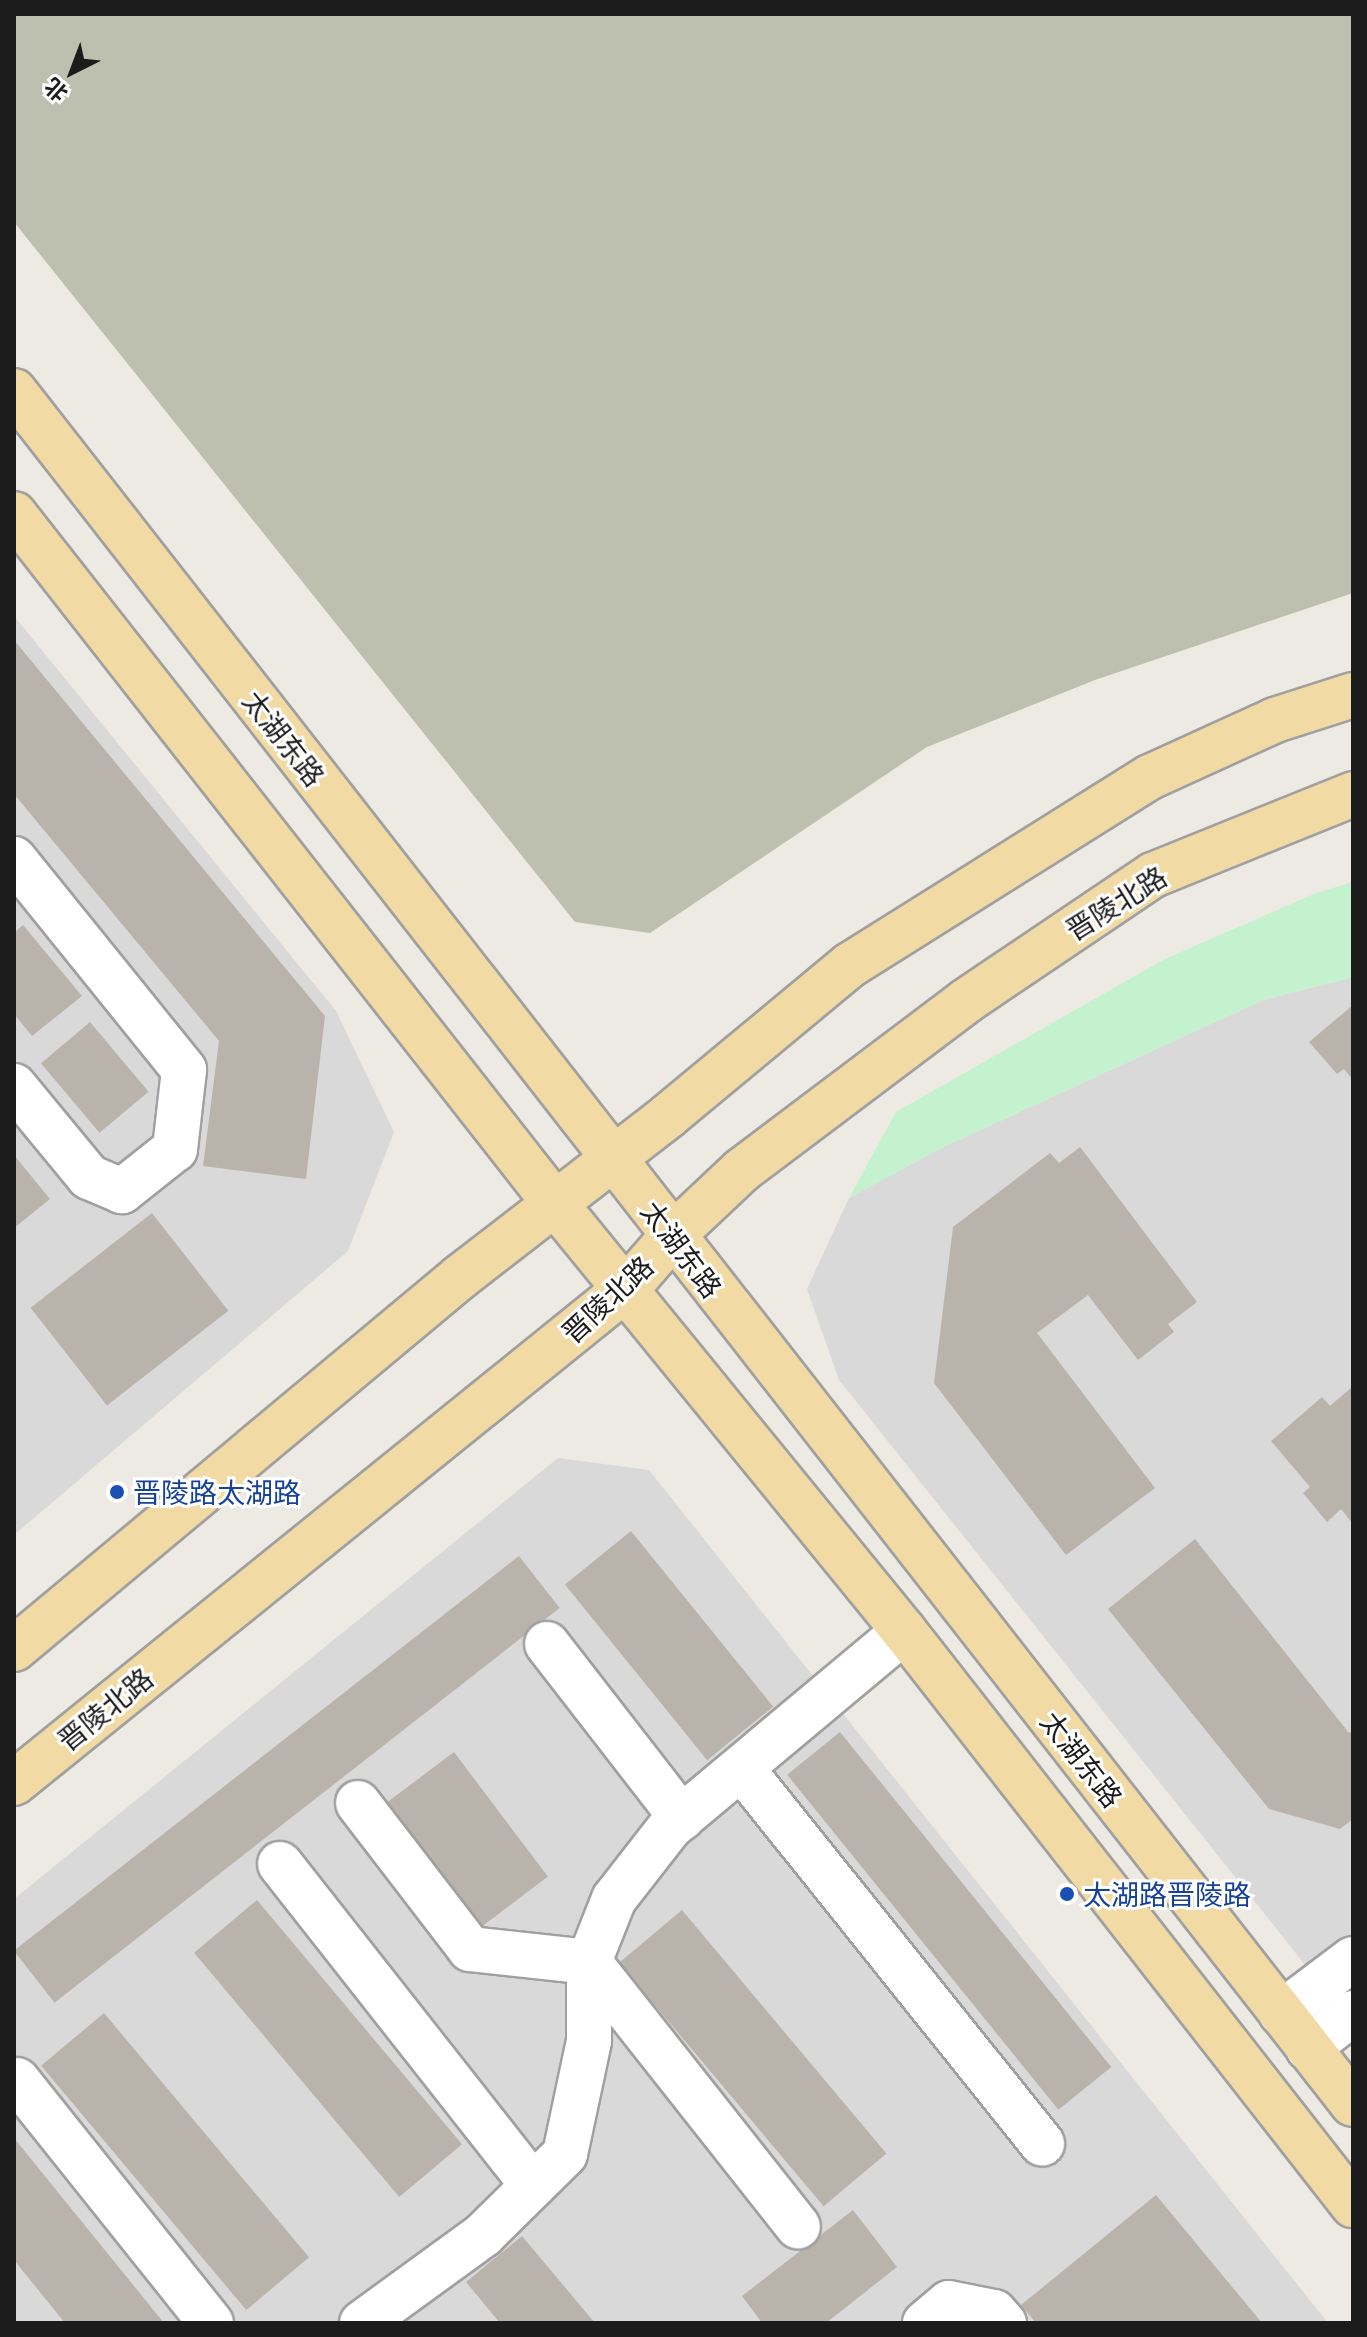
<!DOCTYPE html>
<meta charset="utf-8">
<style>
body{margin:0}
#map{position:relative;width:1367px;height:2337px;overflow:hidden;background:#eceae3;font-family:Commissioner,"Noto Sans SC",sans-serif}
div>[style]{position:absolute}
.residential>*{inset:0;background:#dad9d9}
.construction>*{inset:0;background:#bdc0af}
.park>*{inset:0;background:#c4f2ce}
.building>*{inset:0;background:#b9b3ac;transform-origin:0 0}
.roads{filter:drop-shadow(2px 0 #a0a0a0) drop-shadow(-2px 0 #a0a0a0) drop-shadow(0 2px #a0a0a0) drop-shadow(0 -2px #a0a0a0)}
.minor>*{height:44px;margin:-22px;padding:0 22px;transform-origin:22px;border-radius:22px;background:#fff}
.major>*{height:44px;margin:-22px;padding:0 22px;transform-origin:22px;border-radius:22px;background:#f1daa3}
.dots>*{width:22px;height:22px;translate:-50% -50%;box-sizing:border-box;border:4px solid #fff;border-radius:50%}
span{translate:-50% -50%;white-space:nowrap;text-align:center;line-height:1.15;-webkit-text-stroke:6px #fff;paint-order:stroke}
.street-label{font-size:28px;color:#1c1c1c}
.transit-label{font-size:28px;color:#164399}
.left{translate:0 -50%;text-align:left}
.frame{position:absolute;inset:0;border:16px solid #1c1c1c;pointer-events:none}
.north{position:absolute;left:32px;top:32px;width:80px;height:80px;-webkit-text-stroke:6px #fff;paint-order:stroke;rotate:222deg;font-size:22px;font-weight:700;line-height:32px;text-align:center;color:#1c1c1c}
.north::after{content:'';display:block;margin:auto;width:28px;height:36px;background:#1c1c1c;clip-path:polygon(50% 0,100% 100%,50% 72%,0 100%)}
</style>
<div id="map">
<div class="residential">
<div style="clip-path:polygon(14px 616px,336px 1011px,394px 1132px,348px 1251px,14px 1535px)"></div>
<div style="clip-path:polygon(1353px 977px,1353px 2025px,839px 1380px,807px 1289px,849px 1198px,939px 1149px,1263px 1000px)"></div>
<div style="clip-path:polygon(558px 1458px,649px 1470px,1328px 2323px,14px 2323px,14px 1899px)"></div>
</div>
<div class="construction">
<div style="clip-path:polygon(14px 14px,1353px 14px,1353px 593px,1095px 680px,927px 747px,650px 933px,575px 922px,14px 222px)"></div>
</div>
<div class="park">
<div style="clip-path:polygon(1353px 882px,1353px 977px,1263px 1000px,939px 1149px,849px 1198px,896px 1112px,1163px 960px,1316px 893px)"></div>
</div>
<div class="building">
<div style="clip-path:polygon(14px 640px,325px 1016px,306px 1179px,203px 1166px,219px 1041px,14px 794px)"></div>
<div style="clip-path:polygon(23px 925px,82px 996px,32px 1036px,14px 1014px,14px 933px)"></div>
<div style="clip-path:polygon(1353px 1005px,1353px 1080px,1344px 1069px,1337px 1074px,1309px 1042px)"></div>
<div style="left:90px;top:1022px;width:91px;height:64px;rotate:50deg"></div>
<div style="clip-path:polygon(1080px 1147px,1197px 1302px,1168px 1324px,1174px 1332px,1138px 1360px,1088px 1295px,1037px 1333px,1155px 1488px,1066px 1555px,934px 1383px,953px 1227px,1050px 1153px,1059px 1163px)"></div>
<div style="clip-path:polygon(14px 1155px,50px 1199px,14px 1228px)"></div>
<div style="left:152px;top:1213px;width:124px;height:154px;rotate:52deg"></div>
<div style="clip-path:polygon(1353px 1386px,1353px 1524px,1341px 1509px,1327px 1522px,1303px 1493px,1310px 1487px,1271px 1441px,1322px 1397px,1330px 1406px)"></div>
<div style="left:631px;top:1531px;width:226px;height:85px;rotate:51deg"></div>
<div style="clip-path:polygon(1195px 1539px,1349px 1733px,1353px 1730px,1353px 1819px,1340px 1829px,1269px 1809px,1108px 1609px)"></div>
<div style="left:519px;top:1556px;width:66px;height:641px;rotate:52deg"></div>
<div style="left:840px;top:1732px;width:431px;height:68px;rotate:51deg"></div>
<div style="left:454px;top:1752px;width:156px;height:87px;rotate:53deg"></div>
<div style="left:257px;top:1900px;width:319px;height:82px;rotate:50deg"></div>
<div style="left:682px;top:1910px;width:318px;height:82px;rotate:50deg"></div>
<div style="left:104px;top:2013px;width:319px;height:82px;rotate:50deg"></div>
<div style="clip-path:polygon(14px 2138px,164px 2323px,65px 2323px,14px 2260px)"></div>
<div style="clip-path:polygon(1156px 2195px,1262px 2323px,1036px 2323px,1021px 2305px)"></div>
<div style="clip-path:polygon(853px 2210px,897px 2267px,826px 2323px,762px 2323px,742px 2296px)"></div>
<div style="clip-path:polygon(522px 2236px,595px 2323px,500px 2323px,466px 2282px)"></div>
</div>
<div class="roads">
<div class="minor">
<div style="left:14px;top:859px;width:271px;rotate:51.1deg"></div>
<div style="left:184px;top:1070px;width:80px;rotate:96.5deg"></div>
<div style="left:175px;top:1149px;width:68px;rotate:141.6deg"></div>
<div style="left:122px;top:1191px;width:36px;rotate:-157deg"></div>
<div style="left:89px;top:1177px;width:118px;rotate:-129.5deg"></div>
<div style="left:547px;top:1644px;width:220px;rotate:52.2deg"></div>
<div style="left:742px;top:1769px;width:480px;rotate:51.3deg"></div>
<div style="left:358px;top:1803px;width:184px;rotate:52.5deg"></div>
<div style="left:470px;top:1949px;width:120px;rotate:6.2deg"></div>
<div style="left:589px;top:1962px;width:337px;rotate:51.7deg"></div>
<div style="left:280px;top:1864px;width:409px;rotate:51.8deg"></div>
<div style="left:1281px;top:2013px;width:90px;rotate:-36.9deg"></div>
<div style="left:1308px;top:2048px;width:57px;rotate:-37.9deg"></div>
<div style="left:17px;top:2080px;width:311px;rotate:51.4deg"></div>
<div style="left:362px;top:2323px;width:150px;rotate:-36deg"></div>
<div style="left:483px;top:2235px;width:115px;rotate:-44.6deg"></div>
<div style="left:565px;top:2154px;width:116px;rotate:-78deg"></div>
<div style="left:589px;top:2041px;width:79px;rotate:-90deg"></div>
<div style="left:589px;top:1962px;width:68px;rotate:-68.4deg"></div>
<div style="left:614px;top:1899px;width:91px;rotate:-52.1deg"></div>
<div style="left:670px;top:1827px;width:305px;rotate:-39.9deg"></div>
<div style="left:925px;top:2323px;width:31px;rotate:-40deg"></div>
<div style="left:949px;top:2303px;width:46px;rotate:11.3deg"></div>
<div style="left:994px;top:2312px;width:15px;rotate:48deg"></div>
</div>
<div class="major">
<div style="left:14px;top:391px;width:2174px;rotate:51.99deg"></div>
<div style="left:14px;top:514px;width:873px;rotate:51.88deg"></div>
<div style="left:553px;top:1201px;width:555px;rotate:50.78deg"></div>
<div style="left:904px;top:1631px;width:729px;rotate:51.97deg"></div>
<div style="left:14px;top:1649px;width:581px;rotate:-39.83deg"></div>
<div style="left:460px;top:1277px;width:263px;rotate:-37.7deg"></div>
<div style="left:668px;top:1116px;width:236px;rotate:-39.7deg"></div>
<div style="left:850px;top:965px;width:354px;rotate:-32.1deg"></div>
<div style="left:1150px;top:777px;width:137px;rotate:-24.5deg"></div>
<div style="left:1275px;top:720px;width:82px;rotate:-17.8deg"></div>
<div style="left:14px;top:1783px;width:789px;rotate:-38.93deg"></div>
<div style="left:628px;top:1287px;width:70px;rotate:-49deg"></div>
<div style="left:674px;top:1234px;width:93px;rotate:-43.3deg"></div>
<div style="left:742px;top:1170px;width:281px;rotate:-37deg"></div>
<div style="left:966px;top:1001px;width:225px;rotate:-34deg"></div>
<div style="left:1153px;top:875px;width:216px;rotate:-22deg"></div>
</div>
</div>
<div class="dots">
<div style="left:117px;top:1492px;background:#1a4fb4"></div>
<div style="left:1067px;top:1894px;background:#1a4fb4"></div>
</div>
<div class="street-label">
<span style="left:284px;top:738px;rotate:52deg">太湖东路</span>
<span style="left:1116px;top:903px;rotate:-32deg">晋陵北路</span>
<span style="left:682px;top:1249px;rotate:53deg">太湖东路</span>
<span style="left:607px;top:1299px;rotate:-43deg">晋陵北路</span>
<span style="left:105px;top:1709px;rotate:-39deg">晋陵北路</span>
<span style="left:1082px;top:1759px;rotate:52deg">太湖东路</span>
</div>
<div class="transit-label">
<span class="left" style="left:133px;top:1492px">晋陵路太湖路</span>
<span class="left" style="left:1083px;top:1894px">太湖路晋陵路</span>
</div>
<div class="frame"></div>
<div class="north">北</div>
</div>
